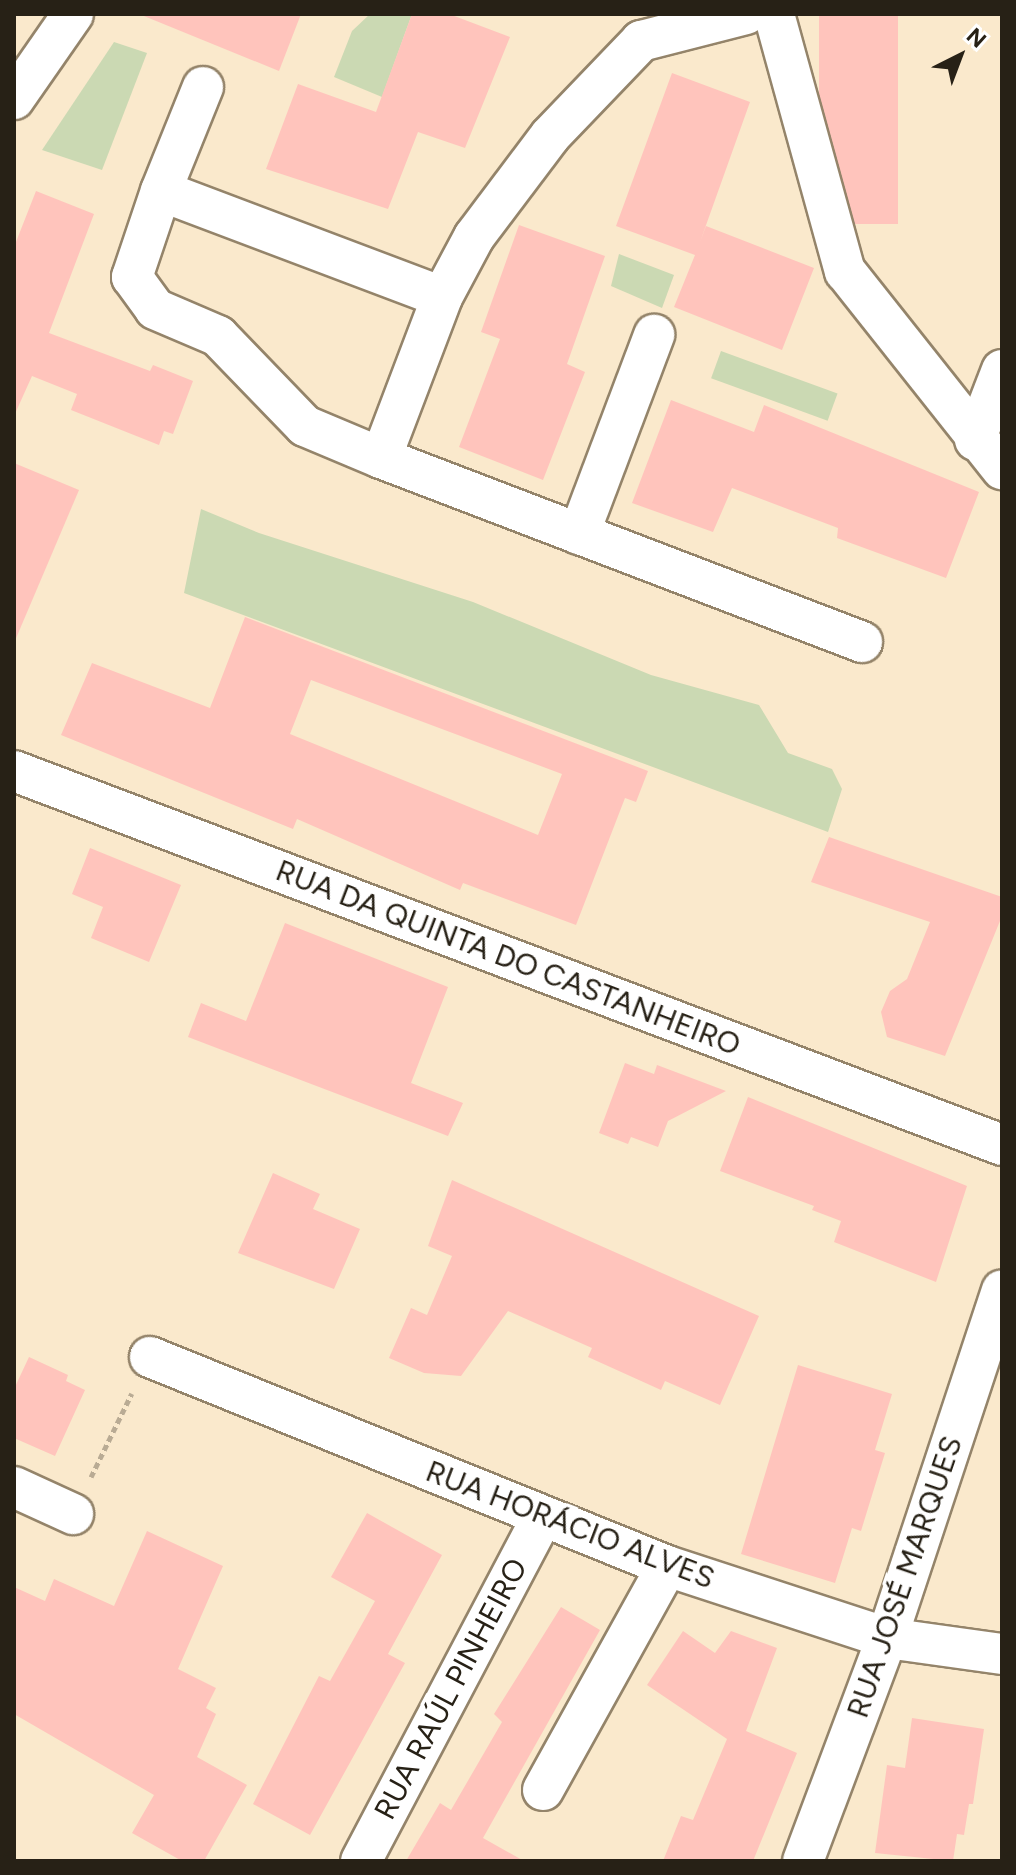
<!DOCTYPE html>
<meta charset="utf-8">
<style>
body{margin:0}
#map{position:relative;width:1016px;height:1875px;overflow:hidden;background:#fae9cc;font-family:Figtree,sans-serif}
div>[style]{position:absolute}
.green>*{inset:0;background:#cbd9b3;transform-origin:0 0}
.building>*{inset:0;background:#ffc4bc;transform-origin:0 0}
.path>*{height:5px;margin-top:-2.5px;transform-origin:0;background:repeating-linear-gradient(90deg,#b9ab94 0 6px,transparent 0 10px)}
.roads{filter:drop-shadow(2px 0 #94846a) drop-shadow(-2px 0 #94846a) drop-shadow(0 2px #94846a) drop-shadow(0 -2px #94846a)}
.minor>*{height:40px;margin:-20px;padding:0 20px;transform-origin:20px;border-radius:20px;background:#fff}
span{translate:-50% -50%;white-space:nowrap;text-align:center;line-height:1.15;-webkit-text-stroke:7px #fff;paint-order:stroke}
.street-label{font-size:30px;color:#272116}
.frame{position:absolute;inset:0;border:16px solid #272116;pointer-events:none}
.north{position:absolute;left:920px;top:16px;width:80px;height:80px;-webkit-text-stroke:6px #fff;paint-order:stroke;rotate:42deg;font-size:22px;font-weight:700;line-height:32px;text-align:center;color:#272116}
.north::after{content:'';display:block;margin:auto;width:28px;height:36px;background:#272116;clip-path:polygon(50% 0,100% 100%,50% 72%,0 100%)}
</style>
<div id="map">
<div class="green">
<div style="clip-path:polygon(370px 14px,412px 14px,382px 97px,334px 77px,352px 31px)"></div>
<div style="clip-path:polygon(114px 42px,147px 53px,102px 170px,42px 150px)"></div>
<div style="clip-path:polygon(619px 254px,674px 275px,662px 308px,611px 286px)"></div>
<div style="left:721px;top:351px;width:124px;height:29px;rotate:20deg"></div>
<div style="clip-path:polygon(201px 509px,259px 533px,473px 602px,651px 675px,759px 705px,788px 753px,832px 769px,842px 789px,828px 832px,184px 593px)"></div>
</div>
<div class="building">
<div style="clip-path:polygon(139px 14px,301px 14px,279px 71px)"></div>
<div style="clip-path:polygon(412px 14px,449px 14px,510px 37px,465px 148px,418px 132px,388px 209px,266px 169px,298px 84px,376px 112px)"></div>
<div style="left:819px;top:14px;width:79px;height:210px"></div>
<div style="clip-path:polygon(672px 73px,750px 102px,700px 242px,706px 226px,814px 268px,782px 350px,674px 307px,695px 255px,616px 226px)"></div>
<div style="clip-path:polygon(36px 191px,94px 214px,49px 333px,150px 371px,153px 365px,193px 381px,173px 434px,164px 431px,159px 445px,71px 410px,77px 394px,32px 376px,14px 416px,14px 247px)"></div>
<div style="clip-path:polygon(519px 225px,605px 256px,567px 364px,585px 372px,543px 480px,459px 447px,500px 339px,481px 332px)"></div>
<div style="clip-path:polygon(671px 400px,754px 432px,764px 405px,979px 492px,946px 578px,837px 538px,838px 528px,732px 488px,713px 532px,632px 503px)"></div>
<div style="clip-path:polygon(14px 463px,79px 490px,14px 643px)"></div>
<div style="clip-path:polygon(evenodd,245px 617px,648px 771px,636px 802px,625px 798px,576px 925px,463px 883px,460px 890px,297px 819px,293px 829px,61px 735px,92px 663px,210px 708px,245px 617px,311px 680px,562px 774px,538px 835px,290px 734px,311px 680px)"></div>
<div style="clip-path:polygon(829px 837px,1002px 897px,1002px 916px,945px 1056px,887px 1037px,881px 1012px,890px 991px,907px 979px,930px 922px,811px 882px)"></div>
<div style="clip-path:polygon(90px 848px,181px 885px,149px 962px,91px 938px,103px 907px,72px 894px)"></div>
<div style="clip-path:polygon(285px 923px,448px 987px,411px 1083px,463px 1103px,448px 1136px,188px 1037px,201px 1003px,246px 1021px)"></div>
<div style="clip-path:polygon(625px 1063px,654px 1074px,657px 1065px,726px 1091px,668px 1121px,658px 1147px,631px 1137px,628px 1144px,599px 1133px)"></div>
<div style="clip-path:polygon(748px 1097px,967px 1186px,936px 1282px,834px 1242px,841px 1221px,812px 1210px,814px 1206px,720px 1171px)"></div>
<div style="clip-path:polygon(273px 1173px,320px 1194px,313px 1209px,360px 1229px,334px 1289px,238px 1253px)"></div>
<div style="clip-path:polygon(452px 1180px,759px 1316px,720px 1405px,665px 1381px,661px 1390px,588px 1357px,592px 1348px,508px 1311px,461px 1376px,424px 1373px,389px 1358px,411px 1308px,427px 1315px,452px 1256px,428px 1246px)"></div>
<div style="clip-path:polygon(29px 1357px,68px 1375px,66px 1381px,85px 1390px,55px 1456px,14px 1438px,14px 1389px)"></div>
<div style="clip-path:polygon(798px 1365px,892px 1394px,875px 1450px,885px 1453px,861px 1531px,852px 1528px,835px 1583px,741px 1554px)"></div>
<div style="clip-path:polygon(367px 1513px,442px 1555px,388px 1654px,405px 1663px,310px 1835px,253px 1804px,319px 1676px,330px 1681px,375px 1601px,331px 1577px)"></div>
<div style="clip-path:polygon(147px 1531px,223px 1566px,178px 1669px,216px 1688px,206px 1708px,216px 1714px,197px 1757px,247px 1785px,204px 1861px,182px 1861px,132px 1833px,154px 1795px,14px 1714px,14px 1587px,45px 1601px,54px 1579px,114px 1606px)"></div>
<div style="clip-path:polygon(561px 1607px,600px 1630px,483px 1838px,524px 1861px,406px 1861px,440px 1803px,451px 1810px,502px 1722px,494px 1714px)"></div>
<div style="clip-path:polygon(683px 1631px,715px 1653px,731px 1631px,777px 1648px,746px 1731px,797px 1753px,753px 1861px,663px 1861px,681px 1816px,693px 1820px,727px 1739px,647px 1685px)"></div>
<div style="clip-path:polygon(912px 1718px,984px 1729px,973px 1804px,969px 1804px,964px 1835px,957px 1834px,953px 1861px,875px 1853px,887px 1765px,905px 1768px)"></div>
</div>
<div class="path">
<div style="left:91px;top:1477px;width:93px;rotate:-64deg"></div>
</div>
<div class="roads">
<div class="minor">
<div style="left:774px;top:14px;width:267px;rotate:74.6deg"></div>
<div style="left:845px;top:271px;width:253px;rotate:51.6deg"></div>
<div style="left:14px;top:99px;width:103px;rotate:-55.2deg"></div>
<div style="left:161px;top:191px;width:112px;rotate:-68deg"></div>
<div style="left:442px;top:297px;width:300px;rotate:-159.3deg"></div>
<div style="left:161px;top:191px;width:91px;rotate:108.6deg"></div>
<div style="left:132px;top:277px;width:39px;rotate:54deg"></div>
<div style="left:155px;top:309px;width:69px;rotate:23.2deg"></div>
<div style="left:218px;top:336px;width:125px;rotate:46deg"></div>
<div style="left:305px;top:426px;width:82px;rotate:22.8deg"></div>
<div style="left:381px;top:458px;width:172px;rotate:-69.2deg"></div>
<div style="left:442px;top:297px;width:68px;rotate:-61.9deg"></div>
<div style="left:474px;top:237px;width:126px;rotate:-53deg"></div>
<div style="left:550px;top:136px;width:132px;rotate:-46.2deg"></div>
<div style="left:641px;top:41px;width:108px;rotate:-14.4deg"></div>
<div style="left:975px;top:440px;width:75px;rotate:-68.9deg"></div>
<div style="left:381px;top:458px;width:515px;rotate:20.93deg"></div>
<div style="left:579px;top:534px;width:213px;rotate:-69.3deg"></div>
<div style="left:14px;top:771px;width:1056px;rotate:20.73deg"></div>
<div style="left:150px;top:1357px;width:558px;rotate:22.01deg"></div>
<div style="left:667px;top:1566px;width:231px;rotate:18.1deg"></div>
<div style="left:887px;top:1638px;width:116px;rotate:7.9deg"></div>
<div style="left:14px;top:1487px;width:65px;rotate:24.6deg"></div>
<div style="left:543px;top:1790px;width:256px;rotate:-61deg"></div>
<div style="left:361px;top:1861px;width:389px;rotate:-62.2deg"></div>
<div style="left:803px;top:1861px;width:238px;rotate:-69.4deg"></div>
<div style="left:887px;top:1638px;width:366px;rotate:-71.7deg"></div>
</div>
</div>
<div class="street-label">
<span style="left:508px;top:958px;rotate:21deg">RUA DA QUINTA DO CASTANHEIRO</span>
<span style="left:570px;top:1525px;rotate:21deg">RUA HORÁCIO ALVES</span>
<span style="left:905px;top:1577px;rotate:-71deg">RUA JOSÉ MARQUES</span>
<span style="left:451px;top:1689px;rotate:-62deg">RUA RAÚL PINHEIRO</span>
</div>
<div class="frame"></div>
<div class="north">N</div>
</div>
